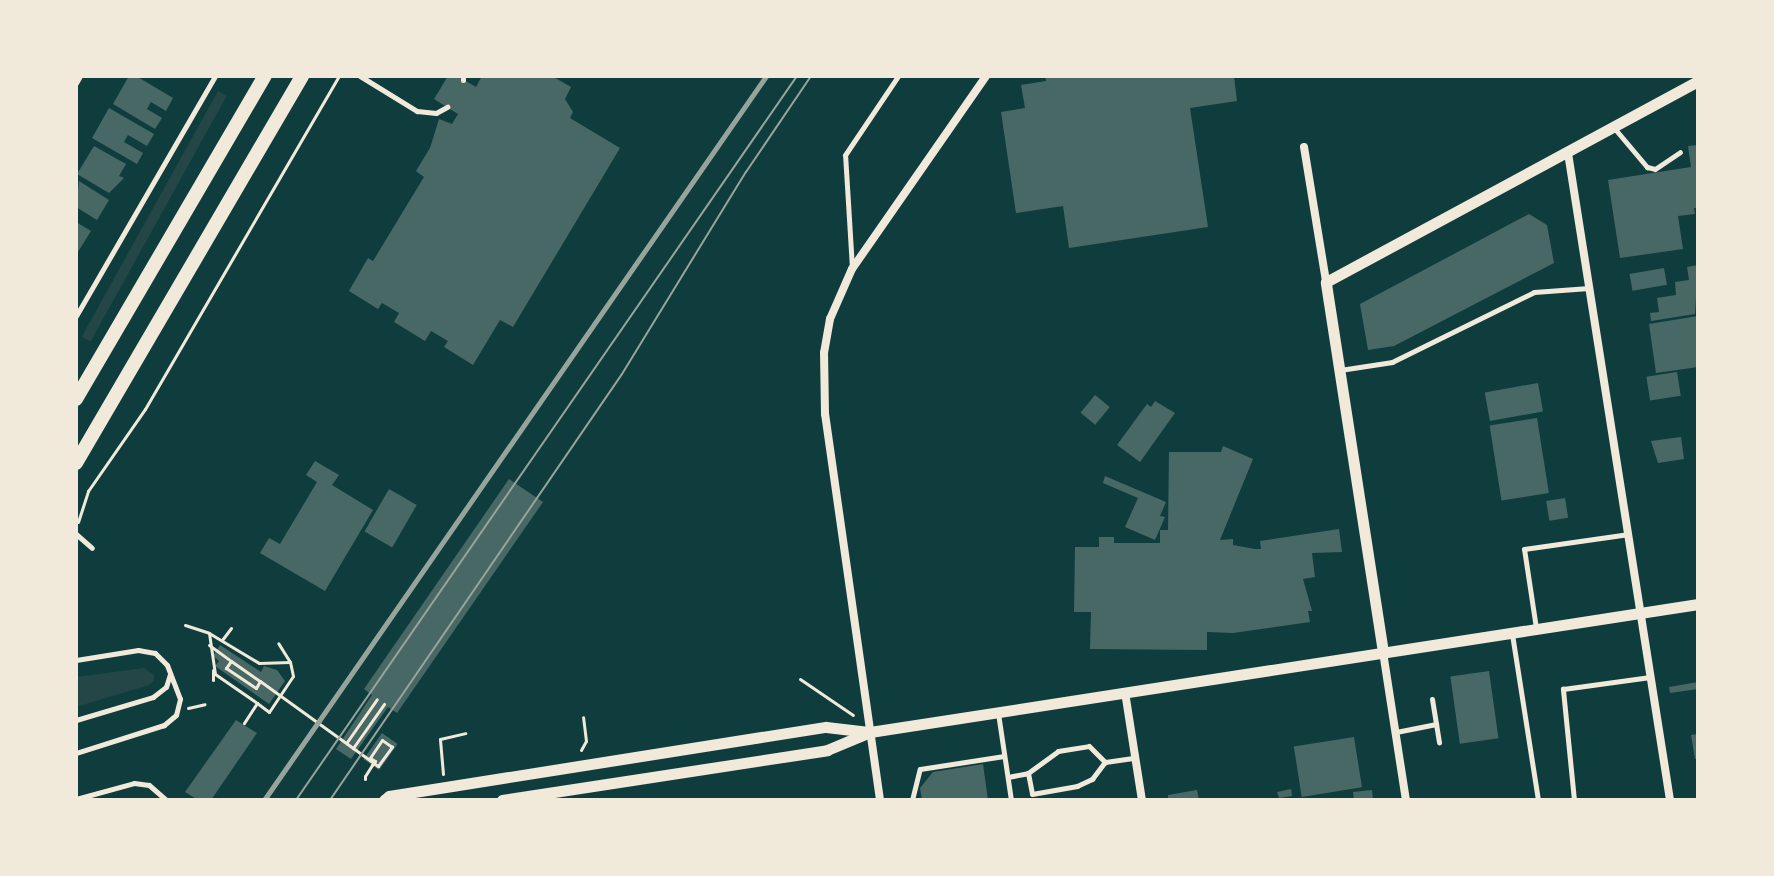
<!DOCTYPE html>
<style>
body{margin:0}
#map{position:relative;width:1774px;height:876px;overflow:hidden;background:#0f3d3e;font-family:Karla,sans-serif}
div>[style]{position:absolute}
.green>*{inset:0;background:#244646;transform-origin:0 0}
.building>*{inset:0;background:#486865;transform-origin:0 0}
.path>*{height:3px;margin:-1.5px;padding:0 1.5px;transform-origin:1.5px;border-radius:1.5px;background:#f1e9da}
.service>*{height:5px;margin:-2.5px;padding:0 2.5px;transform-origin:2.5px;border-radius:2.5px;background:#f1e9da}
.minor>*{height:8px;margin:-4px;padding:0 4px;transform-origin:4px;border-radius:4px;background:#f1e9da}
.tertiary>*{height:11px;margin:-5.5px;padding:0 5.5px;transform-origin:5.5px;border-radius:5.5px;background:#f1e9da}
.primary>*{height:14px;margin:-7px;padding:0 7px;transform-origin:7px;border-radius:7px;background:#f1e9da}
.tram>*{height:2px;margin:-1px;padding:0 1px;transform-origin:1px;border-radius:1px;background:#97a49c}
.rail>*{height:5px;margin:-2.5px;padding:0 2.5px;transform-origin:2.5px;border-radius:2.5px;background:#97a49c}
span{translate:-50% -50%;white-space:nowrap;text-align:center;line-height:1.15;-webkit-text-stroke:6px #f1e9da;paint-order:stroke}
.frame{position:absolute;inset:0;border:78px solid #f1e9da;pointer-events:none}
</style>
<div id="map">
<div class="green">
<div style="left:218px;top:91px;width:10px;height:281px;rotate:29deg"></div>
<div style="clip-path:polygon(144px 668px,154px 675px,154px 681px,149px 685px,76px 707px,76px 677px)"></div>
</div>
<div class="building">
<div style="clip-path:polygon(129px 76px,136px 76px,173px 98px,166px 111px,151px 102px,147px 109px,162px 118px,155px 129px,113px 104px)"></div>
<div style="clip-path:polygon(448px 76px,457px 76px,476px 87px,482px 76px,552px 76px,571px 87px,565px 99px,573px 112px,570px 118px,620px 148px,513px 327px,500px 320px,473px 365px,444px 347px,448px 341px,431px 331px,425px 341px,394px 322px,399px 313px,382px 303px,378px 309px,349px 291px,368px 258px,373px 261px,424px 177px,416px 171px,430px 148px,439px 119px,452px 124px,458px 114px,434px 99px)"></div>
<div style="clip-path:polygon(1045px 76px,1234px 76px,1237px 101px,1190px 108px,1208px 227px,1069px 248px,1063px 206px,1016px 213px,1001px 112px,1025px 108px,1021px 85px,1046px 81px)"></div>
<div style="clip-path:polygon(109px 108px,154px 134px,147px 146px,128px 135px,124px 142px,143px 153px,137px 164px,92px 138px)"></div>
<div style="clip-path:polygon(1698px 145px,1698px 208px,1694px 208px,1695px 214px,1678px 216px,1683px 249px,1620px 258px,1608px 180px,1691px 167px,1688px 146px)"></div>
<div style="clip-path:polygon(94px 146px,126px 164px,119px 176px,124px 178px,109px 193px,77px 174px)"></div>
<div style="clip-path:polygon(79px 181px,109px 200px,97px 220px,76px 207px)"></div>
<div style="clip-path:polygon(1529px 214px,1547px 225px,1554px 263px,1394px 346px,1368px 350px,1360px 304px)"></div>
<div style="clip-path:polygon(76px 222px,91px 231px,76px 255px)"></div>
<div style="clip-path:polygon(1698px 265px,1695px 314px,1651px 321px,1650px 313px,1659px 312px,1657px 298px,1676px 295px,1675px 282px,1689px 280px,1687px 267px)"></div>
<div style="left:1664px;top:268px;width:17px;height:35px;rotate:80deg"></div>
<div style="clip-path:polygon(1698px 316px,1698px 367px,1656px 373px,1649px 324px)"></div>
<div style="left:1677px;top:372px;width:24px;height:31px;rotate:81deg"></div>
<div style="left:1538px;top:383px;width:29px;height:54px;rotate:80deg"></div>
<div style="left:1095px;top:395px;width:19px;height:23px;rotate:39deg"></div>
<div style="clip-path:polygon(1155px 401px,1175px 413px,1140px 462px,1117px 445px,1147px 404px,1151px 407px)"></div>
<div style="left:1537px;top:418px;width:76px;height:48px;rotate:81deg"></div>
<div style="clip-path:polygon(1681px 437px,1684px 459px,1658px 463px,1651px 441px)"></div>
<div style="clip-path:polygon(1223px 446px,1253px 459px,1220px 540px,1233px 539px,1233px 545px,1255px 549px,1261px 549px,1260px 541px,1339px 529px,1342px 552px,1312px 553px,1315px 577px,1303px 579px,1312px 611px,1308px 611px,1310px 622px,1233px 633px,1207px 632px,1207px 650px,1090px 649px,1091px 612px,1074px 612px,1075px 547px,1099px 547px,1099px 537px,1114px 537px,1114px 543px,1160px 543px,1160px 530px,1168px 530px,1169px 452px,1221px 452px)"></div>
<div style="clip-path:polygon(315px 461px,339px 475px,332px 485px,373px 510px,325px 591px,260px 553px,269px 538px,280px 544px,317px 482px,306px 475px)"></div>
<div style="clip-path:polygon(1105px 476px,1166px 502px,1160px 516px,1165px 517px,1155px 540px,1125px 527px,1138px 498px,1103px 483px)"></div>
<div style="clip-path:polygon(509px 479px,543px 502px,397px 713px,388px 707px,351px 759px,336px 749px,372px 695px,364px 689px)"></div>
<div style="left:389px;top:489px;width:32px;height:49px;rotate:30deg"></div>
<div style="left:1565px;top:498px;width:20px;height:19px;rotate:81deg"></div>
<div style="clip-path:polygon(220px 645px,261px 672px,264px 666px,277px 670px,285px 681px,269px 704px,215px 666px,219px 661px,213px 656px)"></div>
<div style="left:1489px;top:671px;width:68px;height:39px;rotate:82deg"></div>
<div style="clip-path:polygon(1698px 682px,1698px 689px,1670px 693px,1669px 687px)"></div>
<div style="clip-path:polygon(236px 720px,257px 733px,211px 800px,198px 800px,185px 792px)"></div>
<div style="left:382px;top:733px;width:19px;height:32px;rotate:35deg"></div>
<div style="clip-path:polygon(1698px 734px,1698px 758px,1695px 759px,1691px 735px)"></div>
<div style="left:1354px;top:737px;width:51px;height:61px;rotate:81deg"></div>
<div style="clip-path:polygon(983px 764px,988px 800px,922px 800px,920px 788px,933px 772px)"></div>
<div style="clip-path:polygon(1291px 789px,1292px 796px,1279px 798px,1277px 792px)"></div>
<div style="clip-path:polygon(1197px 790px,1199px 800px,1168px 800px,1168px 795px)"></div>
<div style="clip-path:polygon(1372px 790px,1373px 800px,1354px 800px,1353px 792px)"></div>
</div>
<div class="path">
<div style="left:78px;top:522px;width:33px;rotate:-72deg"></div>
<div style="left:88px;top:491px;width:100px;rotate:-55.2deg"></div>
<div style="left:145px;top:409px;width:385px;rotate:-59.8deg"></div>
<div style="left:185px;top:625px;width:25px;rotate:18deg"></div>
<div style="left:209px;top:633px;width:41px;rotate:81.7deg"></div>
<div style="left:215px;top:674px;width:51px;rotate:34.6deg"></div>
<div style="left:257px;top:703px;width:24px;rotate:123deg"></div>
<div style="left:209px;top:633px;width:58px;rotate:31deg"></div>
<div style="left:259px;top:663px;width:31px;rotate:-2deg"></div>
<div style="left:290px;top:662px;width:22px;rotate:-122deg"></div>
<div style="left:222px;top:640px;width:15px;rotate:-53deg"></div>
<div style="left:209px;top:645px;width:27px;rotate:36deg"></div>
<div style="left:231px;top:661px;width:9px;rotate:126deg"></div>
<div style="left:226px;top:668px;width:36px;rotate:34deg"></div>
<div style="left:256px;top:688px;width:8px;rotate:-60deg"></div>
<div style="left:260px;top:681px;width:115px;rotate:35.8deg"></div>
<div style="left:353px;top:748px;width:31px;rotate:36deg"></div>
<div style="left:378px;top:766px;width:24px;rotate:-54deg"></div>
<div style="left:392px;top:747px;width:12px;rotate:-145deg"></div>
<div style="left:382px;top:740px;width:22px;rotate:124deg"></div>
<div style="left:370px;top:758px;width:6px;rotate:31deg"></div>
<div style="left:375px;top:761px;width:5px;rotate:127deg"></div>
<div style="left:372px;top:765px;width:13px;rotate:122deg"></div>
<div style="left:365px;top:776px;width:3px;rotate:90deg"></div>
<div style="left:231px;top:661px;width:35px;rotate:35deg"></div>
<div style="left:800px;top:679px;width:64px;rotate:34.2deg"></div>
<div style="left:213px;top:680px;width:10px;rotate:-90deg"></div>
<div style="left:257px;top:703px;width:15px;rotate:37deg"></div>
<div style="left:269px;top:712px;width:43px;rotate:-56.3deg"></div>
<div style="left:293px;top:676px;width:14px;rotate:-102deg"></div>
<div style="left:188px;top:708px;width:17px;rotate:-13deg"></div>
<div style="left:347px;top:742px;width:52px;rotate:-55.1deg"></div>
<div style="left:353px;top:748px;width:54px;rotate:-54.8deg"></div>
<div style="left:581px;top:750px;width:10px;rotate:-61deg"></div>
<div style="left:586px;top:741px;width:24px;rotate:-97deg"></div>
<div style="left:443px;top:774px;width:35px;rotate:-95deg"></div>
<div style="left:440px;top:739px;width:26px;rotate:-13deg"></div>
</div>
<div class="service">
<div style="left:360px;top:76px;width:67px;rotate:31.6deg"></div>
<div style="left:417px;top:111px;width:19px;rotate:6deg"></div>
<div style="left:436px;top:113px;width:13px;rotate:-29deg"></div>
<div style="left:463px;top:76px;width:4px;rotate:90deg"></div>
<div style="left:76px;top:83px;width:8px;rotate:-60deg"></div>
<div style="left:1615px;top:129px;width:50px;rotate:49.9deg"></div>
<div style="left:1647px;top:167px;width:8px;rotate:14deg"></div>
<div style="left:1655px;top:169px;width:30px;rotate:-34deg"></div>
<div style="left:852px;top:268px;width:113px;rotate:-93.5deg"></div>
<div style="left:845px;top:155px;width:95px;rotate:-56.1deg"></div>
<div style="left:76px;top:316px;width:277px;rotate:-59.9deg"></div>
<div style="left:1340px;top:370px;width:53px;rotate:-8.7deg"></div>
<div style="left:1392px;top:362px;width:158px;rotate:-26.2deg"></div>
<div style="left:1534px;top:292px;width:55px;rotate:-4.2deg"></div>
<div style="left:76px;top:534px;width:21px;rotate:41deg"></div>
<div style="left:1536px;top:628px;width:80px;rotate:-98.6deg"></div>
<div style="left:1524px;top:549px;width:106px;rotate:-8.1deg"></div>
<div style="left:1512px;top:634px;width:168px;rotate:81.1deg"></div>
<div style="left:76px;top:660px;width:63px;rotate:-9.2deg"></div>
<div style="left:138px;top:650px;width:17px;rotate:10deg"></div>
<div style="left:155px;top:653px;width:17px;rotate:45deg"></div>
<div style="left:167px;top:665px;width:36px;rotate:69deg"></div>
<div style="left:180px;top:699px;width:16px;rotate:104deg"></div>
<div style="left:176px;top:715px;width:16px;rotate:140deg"></div>
<div style="left:164px;top:725px;width:92px;rotate:162.3deg"></div>
<div style="left:1432px;top:699px;width:44px;rotate:80.8deg"></div>
<div style="left:998px;top:713px;width:88px;rotate:81.5deg"></div>
<div style="left:76px;top:720px;width:80px;rotate:-16.6deg"></div>
<div style="left:153px;top:697px;width:16px;rotate:-38deg"></div>
<div style="left:166px;top:687px;width:14px;rotate:-73deg"></div>
<div style="left:1396px;top:732px;width:41px;rotate:-11.3deg"></div>
<div style="left:1028px;top:773px;width:21px;rotate:79deg"></div>
<div style="left:1032px;top:794px;width:46px;rotate:-10.1deg"></div>
<div style="left:1077px;top:786px;width:17px;rotate:-25deg"></div>
<div style="left:1092px;top:779px;width:21px;rotate:-53deg"></div>
<div style="left:1008px;top:777px;width:20px;rotate:-11deg"></div>
<div style="left:1028px;top:773px;width:37px;rotate:-36deg"></div>
<div style="left:1058px;top:751px;width:31px;rotate:-9deg"></div>
<div style="left:1089px;top:746px;width:23px;rotate:45deg"></div>
<div style="left:1105px;top:762px;width:30px;rotate:-8deg"></div>
<div style="left:76px;top:799px;width:60px;rotate:-15.4deg"></div>
<div style="left:134px;top:783px;width:15px;rotate:8deg"></div>
<div style="left:149px;top:785px;width:23px;rotate:41deg"></div>
<div style="left:912px;top:800px;width:32px;rotate:-76deg"></div>
<div style="left:920px;top:769px;width:85px;rotate:-8.8deg"></div>
<div style="left:1574px;top:800px;width:112px;rotate:-95.7deg"></div>
<div style="left:1563px;top:689px;width:88px;rotate:-7.9deg"></div>
</div>
<div class="minor">
<div style="left:1304px;top:147px;width:137px;rotate:80.7deg"></div>
<div style="left:1568px;top:153px;width:655px;rotate:81.04deg"></div>
<div style="left:1383px;top:652px;width:150px;rotate:81.2deg"></div>
<div style="left:1125px;top:692px;width:109px;rotate:81.1deg"></div>
<div style="left:880px;top:800px;width:390px;rotate:-98.1deg"></div>
<div style="left:825px;top:414px;width:61px;rotate:-90.9deg"></div>
<div style="left:824px;top:353px;width:35px;rotate:-80deg"></div>
<div style="left:830px;top:319px;width:55px;rotate:-66.3deg"></div>
<div style="left:852px;top:269px;width:235px;rotate:-55.2deg"></div>
</div>
<div class="tertiary">
<div style="left:1383px;top:652px;width:374px;rotate:-98.8deg"></div>
<div style="left:1326px;top:282px;width:423px;rotate:-28.4deg"></div>
<div style="left:384px;top:800px;width:6px;rotate:-39deg"></div>
<div style="left:389px;top:796px;width:442px;rotate:-9deg"></div>
<div style="left:826px;top:727px;width:43px;rotate:6.6deg"></div>
<div style="left:502px;top:800px;width:329px;rotate:-8.7deg"></div>
<div style="left:827px;top:750px;width:47px;rotate:-22.7deg"></div>
<div style="left:870px;top:732px;width:838px;rotate:-8.79deg"></div>
</div>
<div class="primary">
<div style="left:76px;top:399px;width:374px;rotate:-59.7deg"></div>
<div style="left:76px;top:463px;width:448px;rotate:-59.7deg"></div>
</div>
<div class="tram">
<div style="left:296px;top:800px;width:880px;rotate:-55.32deg"></div>
<div style="left:330px;top:800px;width:516px;rotate:-55.57deg"></div>
<div style="left:622px;top:374px;width:237px;rotate:-58.5deg"></div>
<div style="left:746px;top:172px;width:116px;rotate:-55.9deg"></div>
</div>
<div class="rail">
<div style="left:264px;top:800px;width:881px;rotate:-55.26deg"></div>
</div>
<div class="frame"></div>
</div>
